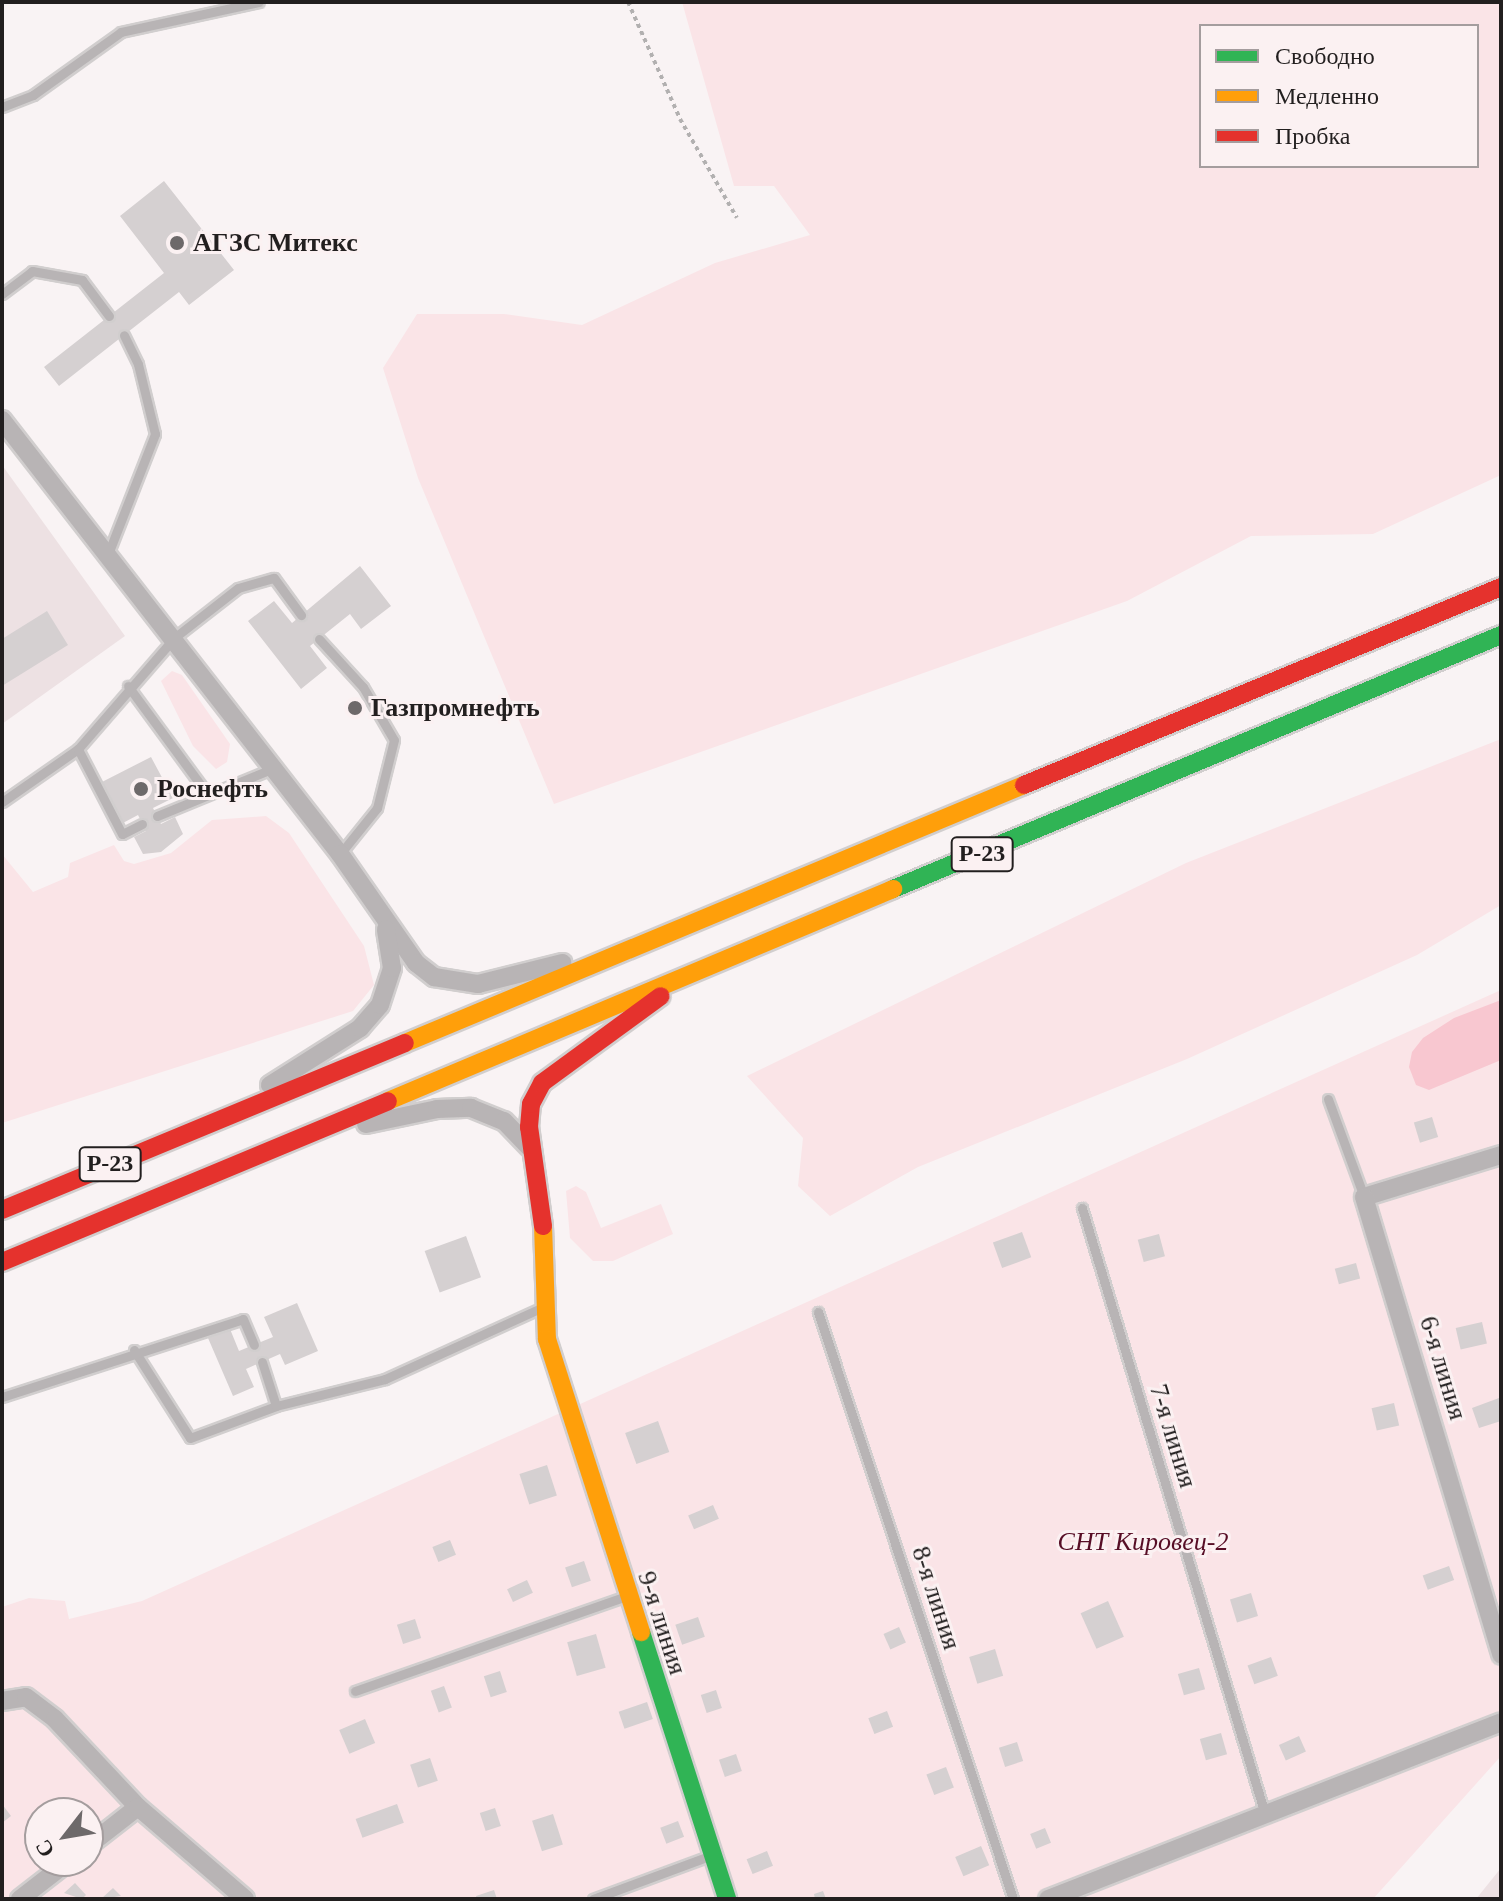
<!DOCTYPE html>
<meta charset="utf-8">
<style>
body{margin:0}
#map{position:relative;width:1503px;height:1901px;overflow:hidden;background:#f9f3f4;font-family:Georgia,serif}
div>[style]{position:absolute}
.built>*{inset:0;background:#ede1e3}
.green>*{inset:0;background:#fae4e7}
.water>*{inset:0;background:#f8c7d0}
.building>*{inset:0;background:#d5d0d1;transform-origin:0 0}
.path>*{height:4px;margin-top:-2px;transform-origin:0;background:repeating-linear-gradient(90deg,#b2b0b0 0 4px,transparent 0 8px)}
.roads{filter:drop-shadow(2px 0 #d1cece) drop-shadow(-2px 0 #d1cece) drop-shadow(0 2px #d1cece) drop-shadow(0 -2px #d1cece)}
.lane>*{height:9px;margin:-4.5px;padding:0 4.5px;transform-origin:4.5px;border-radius:4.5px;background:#b8b4b5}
.street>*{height:18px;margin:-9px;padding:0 9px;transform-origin:9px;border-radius:9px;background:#b8b4b5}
.fast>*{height:18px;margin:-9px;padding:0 9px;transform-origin:9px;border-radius:9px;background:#30b455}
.slow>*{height:18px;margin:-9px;padding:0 9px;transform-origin:9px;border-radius:9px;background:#ff9f0a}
.jam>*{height:18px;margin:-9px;padding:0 9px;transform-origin:9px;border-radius:9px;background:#e5322d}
.dots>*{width:22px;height:22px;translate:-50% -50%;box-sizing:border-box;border:4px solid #fbf1f2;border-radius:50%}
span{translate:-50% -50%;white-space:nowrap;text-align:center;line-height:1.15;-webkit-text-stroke:6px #fbf1f2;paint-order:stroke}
.shield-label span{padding:2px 6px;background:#fbf1f2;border:2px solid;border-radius:6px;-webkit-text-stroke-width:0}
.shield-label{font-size:24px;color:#221f1f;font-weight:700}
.poi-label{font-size:26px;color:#221f1f;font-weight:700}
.left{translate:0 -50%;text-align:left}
.street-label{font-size:26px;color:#221f1f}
.park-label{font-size:26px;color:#570e26;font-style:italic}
.frame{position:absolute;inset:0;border:4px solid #221f1f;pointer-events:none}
.legend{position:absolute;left:1199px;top:24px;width:280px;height:144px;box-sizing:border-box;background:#fbf1f2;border:2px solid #a49d9e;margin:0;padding:10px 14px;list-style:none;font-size:24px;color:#221f1f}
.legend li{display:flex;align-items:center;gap:16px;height:40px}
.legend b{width:40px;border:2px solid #a49d9e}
.north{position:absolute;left:24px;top:1797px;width:80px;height:80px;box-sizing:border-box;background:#fbf1f2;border:2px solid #a49d9e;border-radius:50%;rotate:239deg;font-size:22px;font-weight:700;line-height:32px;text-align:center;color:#221f1f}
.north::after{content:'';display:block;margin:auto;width:28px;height:36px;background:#6d696a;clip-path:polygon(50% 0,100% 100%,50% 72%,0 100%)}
</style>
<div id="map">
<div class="built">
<div style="clip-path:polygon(2px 465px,125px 636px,2px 724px)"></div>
<div style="clip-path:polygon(1501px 1868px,1501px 1899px,1476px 1899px)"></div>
</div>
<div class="green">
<div style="clip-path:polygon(evenodd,682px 2px,1501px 2px,1501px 475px,1373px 534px,1251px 536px,1127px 601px,554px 804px,418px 478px,383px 368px,417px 314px,504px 314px,582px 325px,715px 263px,810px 235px,774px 186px,734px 186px,682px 2px,1201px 26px,1477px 26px,1477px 166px,1201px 166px,1201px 26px)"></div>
<div style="clip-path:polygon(172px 671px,182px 675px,230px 744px,227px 762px,216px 769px,193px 746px,161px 681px)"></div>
<div style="clip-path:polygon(1501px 739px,1501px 905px,1417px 955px,1187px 1059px,918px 1167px,830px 1216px,798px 1186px,803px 1138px,747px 1076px,1186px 863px)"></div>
<div style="clip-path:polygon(266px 816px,289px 833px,364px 946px,374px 985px,353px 1011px,2px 1123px,2px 854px,33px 892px,68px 877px,70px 863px,114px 845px,124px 861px,134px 864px,171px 853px,212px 820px)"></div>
<div style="clip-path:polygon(evenodd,1501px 990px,1501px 1756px,1373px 1899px,2px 1899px,2px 1607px,29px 1598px,65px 1601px,69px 1619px,142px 1601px,1501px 990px,40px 1813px,88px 1813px,88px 1861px,40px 1861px,40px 1813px)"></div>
<div style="clip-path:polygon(576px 1186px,586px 1192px,601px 1228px,661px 1204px,673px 1234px,613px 1261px,593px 1261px,570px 1238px,566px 1191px)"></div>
</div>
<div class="water">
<div style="clip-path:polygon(1501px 1000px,1501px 1060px,1429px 1090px,1416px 1085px,1409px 1067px,1412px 1052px,1423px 1038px,1454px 1018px)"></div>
</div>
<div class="building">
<div style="clip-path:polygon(164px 181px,234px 270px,189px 305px,179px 292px,59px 386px,44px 367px,164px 273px,120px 216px)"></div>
<div style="clip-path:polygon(360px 566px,391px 606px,361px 629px,350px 614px,310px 646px,327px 668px,301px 689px,248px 621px,274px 601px,292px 623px)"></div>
<div style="clip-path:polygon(47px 611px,68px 645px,2px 686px,2px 639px)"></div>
<div style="clip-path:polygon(151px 757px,173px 798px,153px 808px,161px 824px,175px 817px,183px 834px,161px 852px,143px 854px,134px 837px,146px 831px,138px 815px,121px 824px,100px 783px)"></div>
<div style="left:1432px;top:1117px;width:21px;height:19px;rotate:73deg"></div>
<div style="left:1022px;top:1232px;width:27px;height:31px;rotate:70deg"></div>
<div style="left:1159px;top:1234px;width:23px;height:22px;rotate:75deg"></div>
<div style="left:466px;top:1236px;width:44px;height:44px;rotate:70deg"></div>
<div style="left:1356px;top:1263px;width:16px;height:22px;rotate:75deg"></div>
<div style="clip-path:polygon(297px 1303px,318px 1351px,285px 1365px,280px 1354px,246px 1369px,254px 1387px,233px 1396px,208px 1338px,230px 1329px,239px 1351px,273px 1337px,264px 1317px)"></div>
<div style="left:1482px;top:1322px;width:22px;height:27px;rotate:77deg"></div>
<div style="clip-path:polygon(1499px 1398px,1501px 1421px,1479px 1428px,1472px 1408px)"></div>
<div style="left:1394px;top:1403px;width:23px;height:23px;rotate:77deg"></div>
<div style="left:658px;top:1421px;width:33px;height:35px;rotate:70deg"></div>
<div style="left:547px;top:1465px;width:32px;height:29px;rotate:72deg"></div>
<div style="left:713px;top:1505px;width:15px;height:27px;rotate:67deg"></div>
<div style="left:450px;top:1540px;width:16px;height:19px;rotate:68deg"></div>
<div style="left:584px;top:1561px;width:21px;height:20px;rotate:71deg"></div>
<div style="left:1449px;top:1566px;width:15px;height:28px;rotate:70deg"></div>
<div style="left:527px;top:1580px;width:14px;height:22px;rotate:65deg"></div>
<div style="left:1251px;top:1593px;width:24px;height:22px;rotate:73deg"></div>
<div style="left:1108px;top:1601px;width:39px;height:30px;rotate:66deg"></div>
<div style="left:698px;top:1617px;width:21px;height:24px;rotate:71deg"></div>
<div style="left:415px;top:1619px;width:20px;height:19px;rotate:72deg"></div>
<div style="left:899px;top:1627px;width:17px;height:17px;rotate:66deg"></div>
<div style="left:596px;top:1634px;width:35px;height:30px;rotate:74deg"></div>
<div style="left:995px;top:1649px;width:28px;height:27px;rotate:73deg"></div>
<div style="left:1271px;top:1657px;width:20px;height:25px;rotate:70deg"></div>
<div style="left:1199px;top:1668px;width:22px;height:22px;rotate:74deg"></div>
<div style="left:500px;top:1671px;width:22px;height:17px;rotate:72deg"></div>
<div style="left:444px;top:1686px;width:23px;height:14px;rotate:70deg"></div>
<div style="left:716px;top:1690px;width:19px;height:16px;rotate:72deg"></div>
<div style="left:647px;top:1702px;width:18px;height:30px;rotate:71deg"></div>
<div style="left:887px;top:1711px;width:17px;height:20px;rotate:69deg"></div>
<div style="left:365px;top:1719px;width:26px;height:28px;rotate:67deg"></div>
<div style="left:1221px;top:1733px;width:22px;height:22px;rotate:74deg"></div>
<div style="left:1299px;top:1736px;width:17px;height:22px;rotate:66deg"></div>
<div style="left:1017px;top:1742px;width:20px;height:19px;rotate:72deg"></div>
<div style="left:736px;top:1754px;width:18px;height:18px;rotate:71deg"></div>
<div style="left:430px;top:1758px;width:24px;height:21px;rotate:71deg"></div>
<div style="left:946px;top:1767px;width:22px;height:21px;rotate:69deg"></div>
<div style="clip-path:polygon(2px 1804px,11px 1816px,2px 1823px)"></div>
<div style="left:397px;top:1804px;width:20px;height:44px;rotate:70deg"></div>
<div style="left:495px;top:1808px;width:19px;height:16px;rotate:72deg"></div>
<div style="left:553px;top:1814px;width:32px;height:22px;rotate:72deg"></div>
<div style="left:678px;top:1821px;width:17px;height:19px;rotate:69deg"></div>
<div style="left:1045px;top:1828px;width:16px;height:16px;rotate:68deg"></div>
<div style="left:981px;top:1846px;width:21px;height:28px;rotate:67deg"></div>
<div style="left:767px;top:1851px;width:16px;height:22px;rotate:68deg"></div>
<div style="clip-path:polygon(75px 1883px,86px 1895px,82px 1899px,64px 1893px)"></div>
<div style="clip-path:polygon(113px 1888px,121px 1896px,101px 1899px)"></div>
<div style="clip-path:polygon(494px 1890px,497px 1899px,477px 1899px,476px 1896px)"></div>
<div style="clip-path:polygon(823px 1891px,826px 1899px,815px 1899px,814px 1894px)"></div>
</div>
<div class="path">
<div style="left:628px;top:2px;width:128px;rotate:66deg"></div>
<div style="left:680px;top:119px;width:114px;rotate:60.1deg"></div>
</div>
<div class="roads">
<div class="lane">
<div style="left:2px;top:107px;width:33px;rotate:-21deg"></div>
<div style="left:33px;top:95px;width:108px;rotate:-35.6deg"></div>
<div style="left:121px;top:32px;width:141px;rotate:-12.3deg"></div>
<div style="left:2px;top:294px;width:38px;rotate:-37deg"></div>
<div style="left:32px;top:271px;width:51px;rotate:10.2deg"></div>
<div style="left:82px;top:280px;width:45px;rotate:53.1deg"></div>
<div style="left:108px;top:554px;width:129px;rotate:-68.6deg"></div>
<div style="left:155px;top:434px;width:72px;rotate:-103.7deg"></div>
<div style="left:138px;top:364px;width:32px;rotate:-116deg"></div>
<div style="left:319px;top:639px;width:65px;rotate:47.5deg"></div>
<div style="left:363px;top:687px;width:61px;rotate:59.7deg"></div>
<div style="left:394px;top:740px;width:70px;rotate:104deg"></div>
<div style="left:377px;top:808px;width:59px;rotate:128.8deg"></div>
<div style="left:128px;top:686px;width:132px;rotate:53.7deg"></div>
<div style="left:2px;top:802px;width:93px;rotate:-34.9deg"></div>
<div style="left:157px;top:816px;width:126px;rotate:-22.3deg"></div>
<div style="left:142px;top:824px;width:22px;rotate:153deg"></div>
<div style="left:122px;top:834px;width:96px;rotate:-117.4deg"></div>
<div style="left:78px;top:749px;width:147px;rotate:-49.1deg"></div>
<div style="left:174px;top:638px;width:81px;rotate:-38deg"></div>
<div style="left:238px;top:588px;width:37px;rotate:-16deg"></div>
<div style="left:274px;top:578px;width:46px;rotate:53.9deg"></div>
<div style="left:1328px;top:1099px;width:104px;rotate:69.8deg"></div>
<div style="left:1082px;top:1208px;width:633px;rotate:73.2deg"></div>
<div style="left:818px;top:1312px;width:619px;rotate:71.62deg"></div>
<div style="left:134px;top:1350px;width:104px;rotate:57.5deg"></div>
<div style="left:190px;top:1438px;width:92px;rotate:-20.4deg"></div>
<div style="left:276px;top:1406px;width:112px;rotate:-13.9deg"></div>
<div style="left:385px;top:1379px;width:171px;rotate:-24.5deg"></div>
<div style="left:262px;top:1362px;width:46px;rotate:72.3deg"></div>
<div style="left:2px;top:1397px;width:253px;rotate:-17.9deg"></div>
<div style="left:243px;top:1319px;width:28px;rotate:67deg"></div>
<div style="left:355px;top:1691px;width:287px;rotate:-19.3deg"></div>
<div style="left:593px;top:1899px;width:124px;rotate:-20.3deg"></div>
</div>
<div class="street">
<div style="left:2px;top:420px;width:550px;rotate:52.09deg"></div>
<div style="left:340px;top:854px;width:133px;rotate:55.1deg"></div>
<div style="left:416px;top:963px;width:23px;rotate:38deg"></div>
<div style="left:434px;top:977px;width:45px;rotate:9deg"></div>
<div style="left:478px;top:984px;width:87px;rotate:-14deg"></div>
<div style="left:270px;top:1085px;width:107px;rotate:-32.3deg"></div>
<div style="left:360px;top:1028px;width:30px;rotate:-49deg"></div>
<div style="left:380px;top:1005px;width:39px;rotate:-72deg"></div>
<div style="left:392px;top:968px;width:39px;rotate:-99deg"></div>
<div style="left:366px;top:1124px;width:73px;rotate:-11.9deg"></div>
<div style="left:437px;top:1109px;width:34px;rotate:-2deg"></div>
<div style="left:471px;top:1108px;width:35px;rotate:22deg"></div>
<div style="left:504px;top:1121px;width:36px;rotate:46deg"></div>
<div style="left:1501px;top:1155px;width:143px;rotate:163deg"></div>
<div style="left:1364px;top:1197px;width:478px;rotate:73.3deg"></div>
<div style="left:2px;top:1701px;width:24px;rotate:-9deg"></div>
<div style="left:26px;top:1697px;width:36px;rotate:37deg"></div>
<div style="left:55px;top:1719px;width:121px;rotate:46.7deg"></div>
<div style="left:88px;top:1846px;width:63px;rotate:-38deg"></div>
<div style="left:138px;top:1807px;width:141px;rotate:40.7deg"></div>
<div style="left:20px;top:1899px;width:62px;rotate:-37.8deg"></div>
<div style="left:1048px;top:1899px;width:486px;rotate:-21.3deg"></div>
</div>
<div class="fast">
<div style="left:893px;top:889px;width:659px;rotate:-22.67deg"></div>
<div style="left:641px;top:1632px;width:281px;rotate:72.1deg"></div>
</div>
<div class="slow">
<div style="left:405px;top:1043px;width:671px;rotate:-22.63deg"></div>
<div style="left:388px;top:1101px;width:548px;rotate:-22.77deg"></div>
<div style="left:543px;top:1226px;width:113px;rotate:88deg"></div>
<div style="left:547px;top:1339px;width:308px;rotate:72.2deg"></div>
</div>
<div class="jam">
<div style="left:1024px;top:785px;width:516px;rotate:-22.54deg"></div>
<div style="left:2px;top:1210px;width:436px;rotate:-22.5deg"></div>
<div style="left:543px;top:1226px;width:100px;rotate:-98deg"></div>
<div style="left:529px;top:1127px;width:23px;rotate:-85deg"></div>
<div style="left:531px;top:1104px;width:24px;rotate:-62deg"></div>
<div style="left:542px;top:1083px;width:147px;rotate:-36.2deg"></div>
<div style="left:2px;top:1262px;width:418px;rotate:-22.6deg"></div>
</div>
</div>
<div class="dots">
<div style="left:177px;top:243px;background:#6d696a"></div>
<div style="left:355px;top:708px;background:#6d696a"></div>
<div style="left:141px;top:789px;background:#6d696a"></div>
</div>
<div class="shield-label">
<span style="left:982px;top:854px">Р-23</span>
<span style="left:110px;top:1164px">Р-23</span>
</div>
<div class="poi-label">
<span class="left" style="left:193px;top:243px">АГЗС Митекс</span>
<span class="left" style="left:371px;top:708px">Газпромнефть</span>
<span class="left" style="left:157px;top:789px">Роснефть</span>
</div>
<div class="street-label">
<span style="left:1443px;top:1368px;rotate:73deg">6-я линия</span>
<span style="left:1173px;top:1436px;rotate:73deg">7-я линия</span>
<span style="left:936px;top:1598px;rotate:72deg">8-я линия</span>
<span style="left:662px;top:1623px;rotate:72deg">9-я линия</span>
</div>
<div class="park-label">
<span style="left:1143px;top:1542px">СНТ Кировец-2</span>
</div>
<div class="frame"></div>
<ul class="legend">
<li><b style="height:10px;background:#30b455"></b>Свободно</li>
<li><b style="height:10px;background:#ff9f0a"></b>Медленно</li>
<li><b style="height:10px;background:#e5322d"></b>Пробка</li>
</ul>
<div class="north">С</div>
</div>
